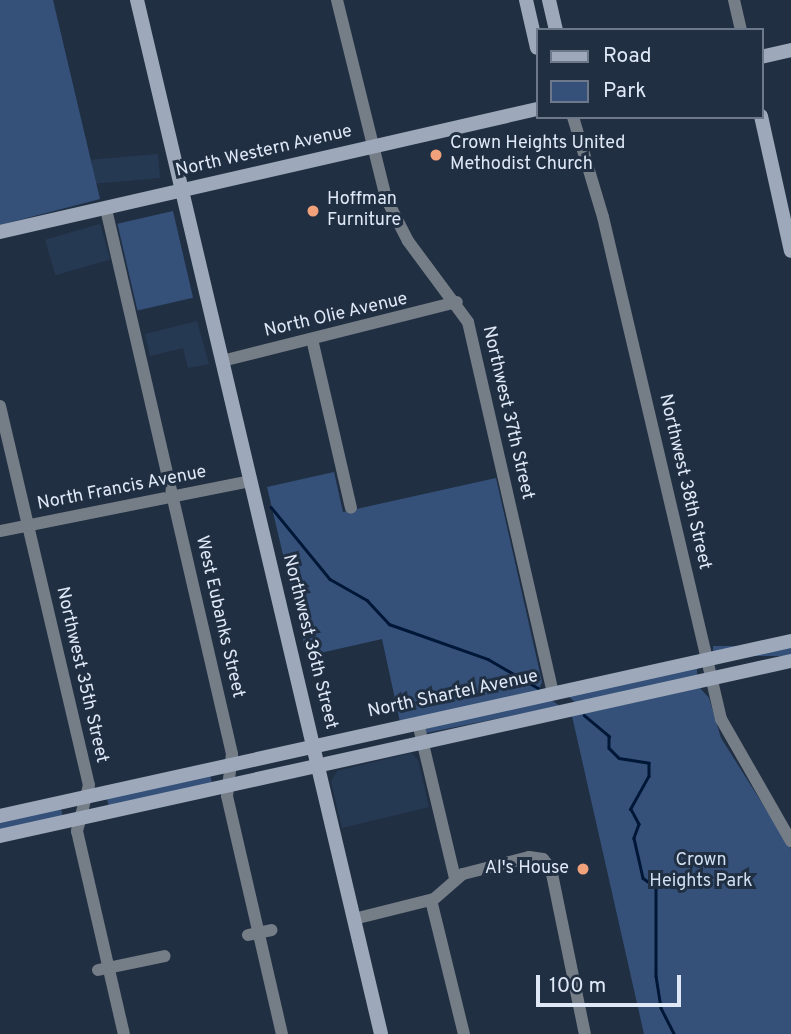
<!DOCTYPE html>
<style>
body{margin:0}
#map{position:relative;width:791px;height:1034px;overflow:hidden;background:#212f43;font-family:Overpass,sans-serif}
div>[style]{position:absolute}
.built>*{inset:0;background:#263953;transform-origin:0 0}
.green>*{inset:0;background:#355179;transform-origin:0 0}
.stream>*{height:2.5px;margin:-1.25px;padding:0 1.25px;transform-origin:1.25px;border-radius:1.25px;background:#011737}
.street>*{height:12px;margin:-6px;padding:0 6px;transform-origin:6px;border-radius:6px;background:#757d87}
.secondary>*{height:14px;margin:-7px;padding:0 7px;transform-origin:7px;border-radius:7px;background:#9da9ba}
.dots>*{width:19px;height:19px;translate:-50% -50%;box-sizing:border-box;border:4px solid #212f43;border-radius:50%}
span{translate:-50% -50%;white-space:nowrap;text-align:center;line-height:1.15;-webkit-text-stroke:6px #212f43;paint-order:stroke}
.poi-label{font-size:18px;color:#dfe8f6}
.left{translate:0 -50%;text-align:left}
.right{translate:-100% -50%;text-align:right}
.street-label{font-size:18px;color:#dfe8f6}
.park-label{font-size:18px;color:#d1dff1}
.legend{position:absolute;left:536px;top:28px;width:228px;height:91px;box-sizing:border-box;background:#212f43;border:2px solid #6d798b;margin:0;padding:9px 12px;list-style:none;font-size:21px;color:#dfe8f6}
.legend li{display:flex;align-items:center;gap:14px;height:35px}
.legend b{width:35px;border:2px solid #6d798b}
.scale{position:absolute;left:536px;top:975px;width:145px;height:32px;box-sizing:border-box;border:4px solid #dfe8f6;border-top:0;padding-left:9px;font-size:21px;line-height:24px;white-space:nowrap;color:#dfe8f6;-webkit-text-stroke:5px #212f43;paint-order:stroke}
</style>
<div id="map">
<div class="built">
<div style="left:158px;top:154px;width:24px;height:67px;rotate:85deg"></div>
<div style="left:100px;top:224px;width:37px;height:57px;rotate:74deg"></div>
<div style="clip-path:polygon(197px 321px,209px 364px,188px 368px,183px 348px,150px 356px,145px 334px)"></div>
<div style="clip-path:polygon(411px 753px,418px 760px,429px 807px,342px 828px,331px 782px,337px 771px)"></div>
</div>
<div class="green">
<div style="clip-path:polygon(0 0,53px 0,100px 199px,0 225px)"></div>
<div style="left:173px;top:211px;width:89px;height:57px;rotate:77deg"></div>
<div style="clip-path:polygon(334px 472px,343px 512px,496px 478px,542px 682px,538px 691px,400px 722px,382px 639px,307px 656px,267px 487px)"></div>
<div style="left:791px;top:646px;width:10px;height:78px;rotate:90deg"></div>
<div style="clip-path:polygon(697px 667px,697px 675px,577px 704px,567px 695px)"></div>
<div style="clip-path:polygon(700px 688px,709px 698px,721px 738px,791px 849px,791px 1034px,644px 1034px,572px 716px)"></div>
<div style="clip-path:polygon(548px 698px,560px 706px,426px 733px,425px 729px)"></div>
<div style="left:210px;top:774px;width:9px;height:106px;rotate:77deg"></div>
<div style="clip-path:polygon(61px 809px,63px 817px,0 832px,0 820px)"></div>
</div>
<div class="stream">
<div style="left:271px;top:507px;width:93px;rotate:50.7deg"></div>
<div style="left:330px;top:579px;width:43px;rotate:29.6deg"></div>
<div style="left:367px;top:600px;width:33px;rotate:47deg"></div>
<div style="left:389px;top:624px;width:105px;rotate:19.5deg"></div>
<div style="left:488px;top:659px;width:58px;rotate:30.1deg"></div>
<div style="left:584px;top:715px;width:33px;rotate:40deg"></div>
<div style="left:609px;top:736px;width:12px;rotate:90deg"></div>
<div style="left:609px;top:748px;width:14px;rotate:45deg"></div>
<div style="left:619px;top:758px;width:30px;rotate:9deg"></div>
<div style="left:649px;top:763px;width:13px;rotate:90deg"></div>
<div style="left:649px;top:776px;width:38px;rotate:119deg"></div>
<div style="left:631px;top:809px;width:17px;rotate:62deg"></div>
<div style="left:639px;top:824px;width:15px;rotate:110deg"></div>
<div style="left:634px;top:838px;width:41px;rotate:77.3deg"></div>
<div style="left:643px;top:878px;width:16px;rotate:35deg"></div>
<div style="left:656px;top:887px;width:89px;rotate:90deg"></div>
<div style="left:656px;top:976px;width:32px;rotate:81deg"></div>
<div style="left:661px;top:1008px;width:29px;rotate:63deg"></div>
</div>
<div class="street">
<div style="left:337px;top:0;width:204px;rotate:76.1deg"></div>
<div style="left:386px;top:198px;width:48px;rotate:62.9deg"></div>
<div style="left:408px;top:241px;width:101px;rotate:53.5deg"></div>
<div style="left:468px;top:322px;width:381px;rotate:77.1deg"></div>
<div style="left:734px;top:0;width:31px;rotate:77deg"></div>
<div style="left:573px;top:117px;width:104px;rotate:73.3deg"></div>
<div style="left:603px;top:217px;width:516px;rotate:76.77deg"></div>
<div style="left:721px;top:719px;width:141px;rotate:60.2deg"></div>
<div style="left:106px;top:209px;width:559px;rotate:76.98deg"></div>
<div style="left:232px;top:754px;width:42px;rotate:96.8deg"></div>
<div style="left:227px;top:796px;width:244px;rotate:77deg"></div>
<div style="left:312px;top:339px;width:173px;rotate:77deg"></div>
<div style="left:222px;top:361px;width:242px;rotate:-14.1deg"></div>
<div style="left:0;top:406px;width:389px;rotate:76.8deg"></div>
<div style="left:89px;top:785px;width:48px;rotate:104.6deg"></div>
<div style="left:77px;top:831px;width:208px;rotate:77deg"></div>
<div style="left:0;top:531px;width:255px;rotate:-11.3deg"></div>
<div style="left:418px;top:723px;width:159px;rotate:76.6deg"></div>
<div style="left:431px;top:900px;width:138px;rotate:76.2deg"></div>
<div style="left:354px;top:919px;width:82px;rotate:-14deg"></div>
<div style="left:434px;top:899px;width:38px;rotate:-41deg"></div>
<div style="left:463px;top:874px;width:68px;rotate:-14.4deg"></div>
<div style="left:529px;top:857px;width:14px;rotate:8deg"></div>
<div style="left:543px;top:859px;width:13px;rotate:51deg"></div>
<div style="left:551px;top:869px;width:168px;rotate:78.4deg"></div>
<div style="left:248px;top:935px;width:24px;rotate:-12deg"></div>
<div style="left:98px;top:970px;width:68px;rotate:-11.8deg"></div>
</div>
<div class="secondary">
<div style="left:137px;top:0;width:1062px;rotate:76.72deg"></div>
<div style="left:526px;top:0;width:49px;rotate:77.1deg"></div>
<div style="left:549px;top:0;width:31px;rotate:77deg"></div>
<div style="left:761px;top:57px;width:31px;rotate:-13deg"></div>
<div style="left:761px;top:116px;width:138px;rotate:77.5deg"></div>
<div style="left:0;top:232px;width:551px;rotate:-12.9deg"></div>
<div style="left:0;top:816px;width:810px;rotate:-12.48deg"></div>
<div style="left:0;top:836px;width:810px;rotate:-12.48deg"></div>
</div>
<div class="dots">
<div style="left:436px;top:155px;background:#f1a27b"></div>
<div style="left:313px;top:211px;background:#f1a27b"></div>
<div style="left:583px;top:869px;background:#f1a27b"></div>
</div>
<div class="poi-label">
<span class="left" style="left:450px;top:155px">Crown Heights United<br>Methodist Church</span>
<span class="left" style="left:327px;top:211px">Hoffman<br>Furniture</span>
<span class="right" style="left:569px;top:869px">Al's House</span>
</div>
<div class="street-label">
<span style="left:264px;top:152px;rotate:-13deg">North Western Avenue</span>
<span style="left:336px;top:316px;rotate:-13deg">North Olie Avenue</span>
<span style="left:507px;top:413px;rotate:77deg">Northwest 37th Street</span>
<span style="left:684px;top:482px;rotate:77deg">Northwest 38th Street</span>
<span style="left:122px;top:489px;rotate:-11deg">North Francis Avenue</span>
<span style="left:219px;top:617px;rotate:77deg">West Eubanks Street</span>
<span style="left:309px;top:642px;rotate:76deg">Northwest 36th Street</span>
<span style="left:81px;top:675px;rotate:77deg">Northwest 35th Street</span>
<span style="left:453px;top:695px;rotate:-12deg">North Shartel Avenue</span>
</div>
<div class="park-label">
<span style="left:701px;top:872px">Crown<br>Heights Park</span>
</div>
<ul class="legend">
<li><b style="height:9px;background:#9da9ba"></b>Road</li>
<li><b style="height:19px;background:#355179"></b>Park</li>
</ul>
<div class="scale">100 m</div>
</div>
